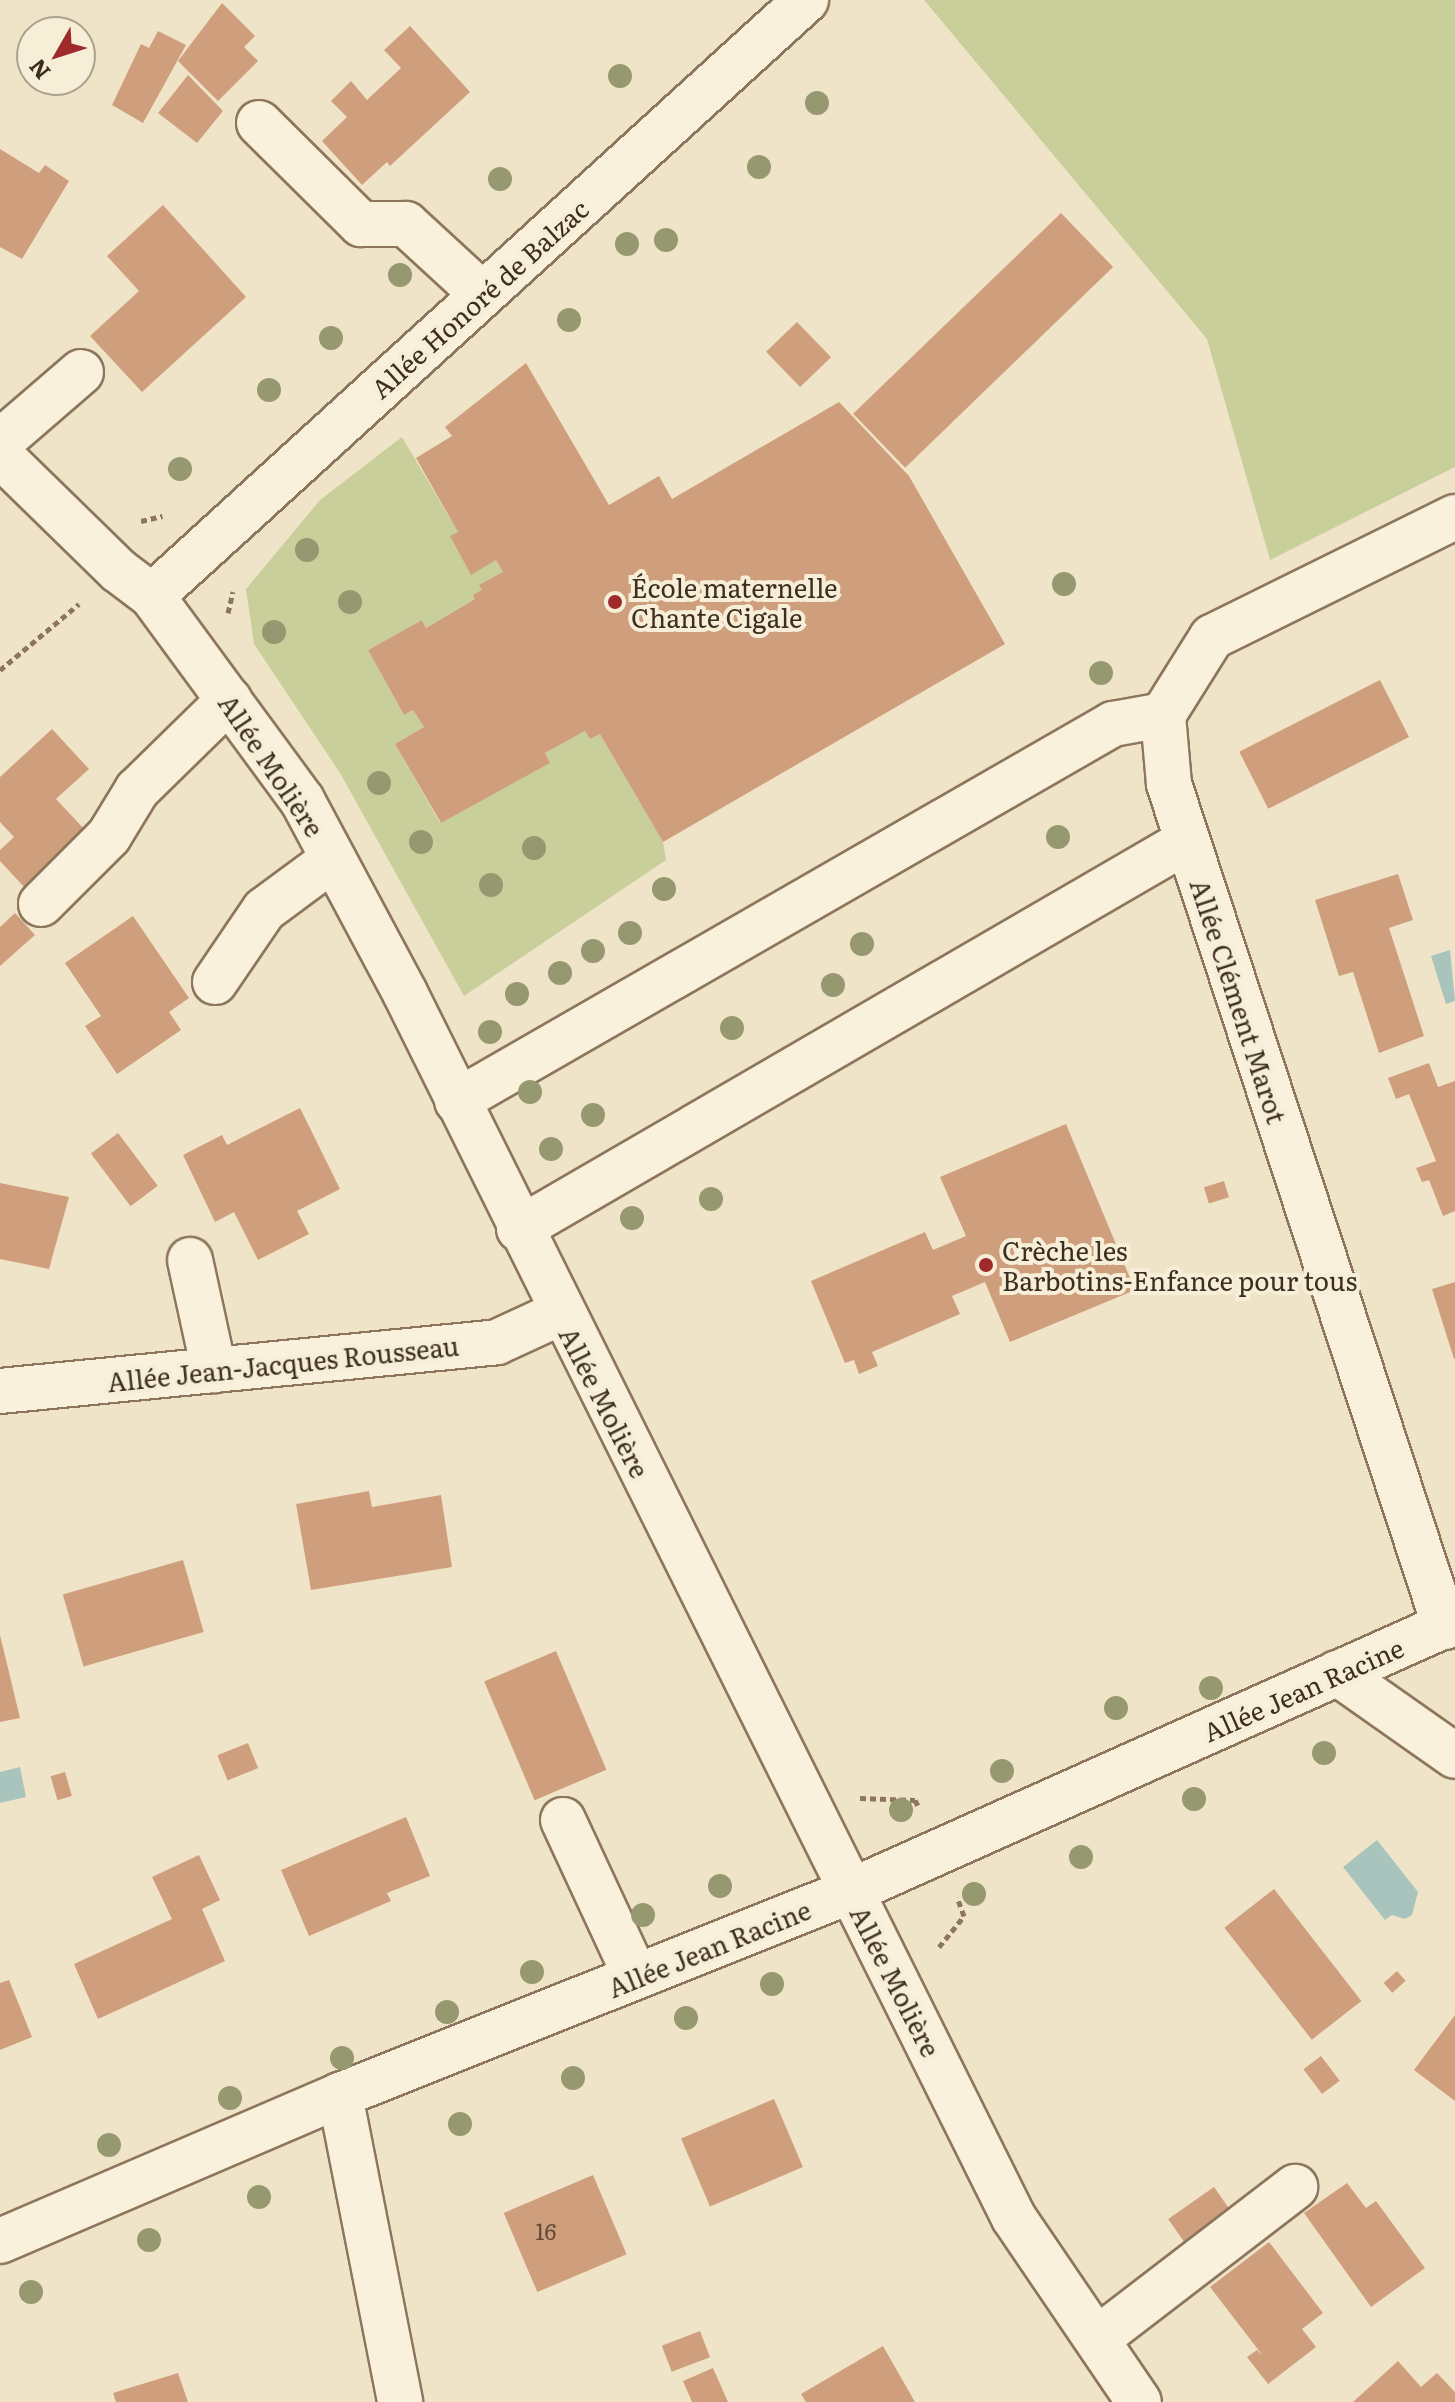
<!DOCTYPE html>
<meta charset="utf-8">
<style>
body{margin:0}
#map{position:relative;width:1455px;height:2402px;overflow:hidden;background:#f0e4c8;font-family:Literata,serif}
div>[style]{position:absolute}
.green>*{inset:0;background:#c9cf9b}
.water>*{inset:0;background:#a9c4bc}
.building>*{inset:0;background:#cf9f7d;transform-origin:0 0}
.path>*{height:5px;margin-top:-2.5px;transform-origin:0;background:repeating-linear-gradient(90deg,#8d765c 0 6px,transparent 0 10px)}
.roads{filter:drop-shadow(2px 0 #8d765c) drop-shadow(-2px 0 #8d765c) drop-shadow(0 2px #8d765c) drop-shadow(0 -2px #8d765c)}
.minor>*{height:44px;margin:-22px;padding:0 22px;transform-origin:22px;border-radius:22px;background:#faf1dc}
.trees>*{width:24px;height:24px;margin:-12px;border-radius:50%;background:#96986f}
.dots>*{width:22px;height:22px;translate:-50% -50%;box-sizing:border-box;border:4px solid #f7eed8;border-radius:50%}
span{translate:-50% -50%;white-space:nowrap;text-align:center;line-height:1.15;-webkit-text-stroke:8px #f7eed8;paint-order:stroke}
.number-label{font-size:22px;color:#624a37}
.number-label span{-webkit-text-stroke-width:0}
.street-label{font-size:26px;color:#3d2e20}
.poi-label{font-size:26px;color:#3d2e20}
.left{translate:0 -50%;text-align:left}
.north{position:absolute;left:16px;top:16px;width:80px;height:80px;box-sizing:border-box;background:#f7eed8;border:2px solid #ada18e;border-radius:50%;rotate:231deg;font-size:22px;font-weight:700;line-height:32px;text-align:center;color:#3d2e20}
.north::after{content:'';display:block;margin:auto;width:28px;height:36px;background:#9e2a2b;clip-path:polygon(50% 0,100% 100%,50% 72%,0 100%)}
</style>
<div id="map">
<div class="green">
<div style="clip-path:polygon(924px 0,1455px 0,1455px 467px,1270px 560px,1207px 339px)"></div>
<div style="clip-path:polygon(402px 437px,458px 532px,451px 537px,471px 574px,496px 560px,503px 572px,480px 585px,482px 590px,475px 599px,426px 628px,422px 620px,368px 650px,404px 715px,413px 710px,424px 727px,395px 744px,440px 823px,549px 763px,545px 753px,585px 731px,590px 739px,600px 734px,663px 842px,666px 860px,464px 996px,340px 773px,254px 644px,246px 589px,320px 500px)"></div>
</div>
<div class="water">
<div style="clip-path:polygon(1450px 950px,1455px 1001px,1446px 1004px,1431px 956px)"></div>
<div style="clip-path:polygon(20px 1767px,26px 1797px,0 1803px,0 1772px)"></div>
<div style="clip-path:polygon(1377px 1840px,1418px 1892px,1412px 1915px,1405px 1919px,1392px 1915px,1385px 1920px,1343px 1867px)"></div>
</div>
<div class="building">
<div style="clip-path:polygon(222px 3px,255px 36px,244px 47px,258px 61px,218px 101px,178px 61px)"></div>
<div style="clip-path:polygon(410px 26px,470px 92px,390px 166px,387px 162px,362px 185px,322px 141px,347px 117px,331px 101px,351px 81px,367px 100px,401px 68px,384px 50px)"></div>
<div style="clip-path:polygon(158px 31px,186px 45px,143px 123px,112px 105px,141px 44px,149px 48px)"></div>
<div style="clip-path:polygon(188px 75px,223px 111px,197px 143px,158px 113px)"></div>
<div style="clip-path:polygon(0 149px,39px 173px,45px 165px,69px 181px,22px 259px,0 247px)"></div>
<div style="clip-path:polygon(163px 205px,246px 297px,142px 392px,90px 336px,139px 291px,107px 256px)"></div>
<div style="left:1061px;top:213px;width:75px;height:289px;rotate:46deg"></div>
<div style="left:797px;top:322px;width:49px;height:43px;rotate:46deg"></div>
<div style="clip-path:polygon(526px 363px,609px 505px,659px 476px,672px 499px,839px 402px,909px 476px,1005px 644px,663px 842px,600px 734px,590px 739px,585px 731px,545px 753px,550px 763px,441px 823px,395px 744px,424px 727px,413px 710px,404px 715px,368px 650px,422px 620px,426px 628px,475px 599px,473px 595px,482px 590px,479px 585px,503px 572px,496px 560px,471px 575px,450px 536px,458px 532px,416px 458px,452px 436px,445px 427px)"></div>
<div style="left:1380px;top:680px;width:64px;height:158px;rotate:63deg"></div>
<div style="clip-path:polygon(52px 729px,89px 769px,56px 799px,87px 832px,25px 888px,0 861px,0 850px,14px 837px,0 822px,0 777px)"></div>
<div style="clip-path:polygon(1398px 874px,1413px 920px,1389px 928px,1424px 1036px,1379px 1053px,1353px 972px,1339px 976px,1315px 900px)"></div>
<div style="clip-path:polygon(15px 913px,35px 935px,0 966px,0 927px)"></div>
<div style="clip-path:polygon(133px 916px,189px 998px,169px 1012px,181px 1030px,117px 1074px,85px 1026px,101px 1016px,65px 963px)"></div>
<div style="clip-path:polygon(1429px 1063px,1438px 1087px,1455px 1081px,1455px 1211px,1443px 1216px,1429px 1180px,1422px 1182px,1416px 1168px,1436px 1161px,1409px 1094px,1396px 1099px,1388px 1078px)"></div>
<div style="clip-path:polygon(300px 1108px,340px 1189px,297px 1211px,309px 1234px,258px 1260px,234px 1212px,215px 1222px,183px 1155px,222px 1135px,227px 1145px)"></div>
<div style="clip-path:polygon(1066px 1124px,1135px 1290px,1010px 1342px,985px 1282px,952px 1296px,960px 1314px,872px 1352px,878px 1366px,859px 1374px,854px 1360px,845px 1363px,811px 1281px,925px 1232px,933px 1250px,966px 1236px,940px 1177px)"></div>
<div style="left:118px;top:1133px;width:66px;height:34px;rotate:53deg"></div>
<div style="left:1224px;top:1181px;width:17px;height:21px;rotate:73deg"></div>
<div style="clip-path:polygon(0 1183px,69px 1197px,49px 1269px,0 1259px)"></div>
<div style="clip-path:polygon(1455px 1282px,1455px 1359px,1454px 1359px,1432px 1289px)"></div>
<div style="clip-path:polygon(369px 1491px,372px 1507px,441px 1495px,452px 1567px,311px 1590px,296px 1504px)"></div>
<div style="left:183px;top:1560px;width:75px;height:125px;rotate:74deg"></div>
<div style="clip-path:polygon(0 1635px,20px 1718px,0 1722px)"></div>
<div style="left:556px;top:1651px;width:129px;height:78px;rotate:67deg"></div>
<div style="left:248px;top:1743px;width:27px;height:33px;rotate:68deg"></div>
<div style="left:65px;top:1772px;width:25px;height:15px;rotate:74deg"></div>
<div style="clip-path:polygon(406px 1817px,430px 1876px,387px 1893px,391px 1901px,309px 1936px,281px 1870px)"></div>
<div style="clip-path:polygon(199px 1855px,220px 1900px,202px 1909px,225px 1961px,98px 2019px,74px 1964px,172px 1919px,152px 1877px)"></div>
<div style="left:1274px;top:1889px;width:142px;height:63px;rotate:52deg"></div>
<div style="left:1397px;top:1971px;width:13px;height:18px;rotate:48deg"></div>
<div style="clip-path:polygon(9px 1980px,32px 2037px,0 2050px,0 1983px)"></div>
<div style="clip-path:polygon(1455px 2015px,1455px 2101px,1414px 2070px)"></div>
<div style="left:1321px;top:2056px;width:31px;height:22px;rotate:53deg"></div>
<div style="left:774px;top:2099px;width:74px;height:101px;rotate:67deg"></div>
<div style="left:593px;top:2175px;width:86px;height:97px;rotate:67deg"></div>
<div style="clip-path:polygon(1347px 2183px,1366px 2208px,1376px 2201px,1425px 2268px,1371px 2307px,1304px 2213px)"></div>
<div style="left:1214px;top:2187px;width:32px;height:56px;rotate:55deg"></div>
<div style="clip-path:polygon(1269px 2242px,1323px 2313px,1302px 2329px,1316px 2347px,1268px 2384px,1247px 2357px,1257px 2350px,1263px 2356px,1210px 2287px)"></div>
<div style="left:700px;top:2331px;width:28px;height:41px;rotate:69deg"></div>
<div style="clip-path:polygon(883px 2346px,915px 2402px,806px 2402px,801px 2394px)"></div>
<div style="clip-path:polygon(1398px 2361px,1421px 2387px,1437px 2373px,1455px 2392px,1455px 2402px,1353px 2402px)"></div>
<div style="clip-path:polygon(713px 2368px,728px 2402px,692px 2402px,683px 2381px)"></div>
<div style="clip-path:polygon(178px 2373px,188px 2402px,116px 2402px,113px 2393px)"></div>
</div>
<div class="path">
<div style="left:141px;top:521px;width:22px;rotate:-13deg"></div>
<div style="left:228px;top:613px;width:22px;rotate:-77deg"></div>
<div style="left:0;top:670px;width:103px;rotate:-39.9deg"></div>
<div style="left:860px;top:1798px;width:55px;rotate:2.1deg"></div>
<div style="left:915px;top:1800px;width:7px;rotate:63deg"></div>
<div style="left:939px;top:1947px;width:40px;rotate:-51deg"></div>
<div style="left:964px;top:1916px;width:20px;rotate:-110deg"></div>
</div>
<div class="roads">
<div class="minor">
<div style="left:259px;top:123px;width:144px;rotate:44.7deg"></div>
<div style="left:361px;top:224px;width:45px"></div>
<div style="left:406px;top:224px;width:103px;rotate:42.6deg"></div>
<div style="left:0;top:442px;width:107px;rotate:-40.8deg"></div>
<div style="left:0;top:455px;width:166px;rotate:44.3deg"></div>
<div style="left:119px;top:571px;width:41px;rotate:37.1deg"></div>
<div style="left:152px;top:596px;width:253px;rotate:53.7deg"></div>
<div style="left:302px;top:800px;width:219px;rotate:61.9deg"></div>
<div style="left:405px;top:993px;width:1368px;rotate:63.57deg"></div>
<div style="left:1014px;top:2218px;width:222px;rotate:55.8deg"></div>
<div style="left:152px;top:596px;width:885px;rotate:-42.34deg"></div>
<div style="left:41px;top:904px;width:96px;rotate:-45deg"></div>
<div style="left:109px;top:836px;width:54px;rotate:-58.7deg"></div>
<div style="left:137px;top:790px;width:129px;rotate:-44.4deg"></div>
<div style="left:215px;top:982px;width:87px;rotate:-55.8deg"></div>
<div style="left:264px;top:910px;width:86px;rotate:-36.5deg"></div>
<div style="left:457px;top:1101px;width:757px;rotate:-29.89deg"></div>
<div style="left:1113px;top:724px;width:51px;rotate:-10.2deg"></div>
<div style="left:519px;top:1229px;width:773px;rotate:-30.15deg"></div>
<div style="left:190px;top:1260px;width:113px;rotate:77.7deg"></div>
<div style="left:0;top:1391px;width:499px;rotate:-5.6deg"></div>
<div style="left:497px;top:1342px;width:69px;rotate:-24.7deg"></div>
<div style="left:1445px;top:1627px;width:887px;rotate:-108.13deg"></div>
<div style="left:1169px;top:784px;width:69px;rotate:-95deg"></div>
<div style="left:1163px;top:715px;width:92px;rotate:-57.9deg"></div>
<div style="left:1212px;top:637px;width:271px;rotate:-26.3deg"></div>
<div style="left:1337px;top:1673px;width:144px;rotate:35.1deg"></div>
<div style="left:563px;top:1820px;width:173px;rotate:65.1deg"></div>
<div style="left:340px;top:2095px;width:313px;rotate:78.9deg"></div>
<div style="left:0;top:2241px;width:370px;rotate:-23.2deg"></div>
<div style="left:340px;top:2095px;width:550px;rotate:-21.76deg"></div>
<div style="left:851px;top:1891px;width:662px;rotate:-24.09deg"></div>
<div style="left:1097px;top:2339px;width:250px;rotate:-37.5deg"></div>
</div>
</div>
<div class="trees">
<div style="left:620px;top:76px"></div>
<div style="left:817px;top:103px"></div>
<div style="left:759px;top:167px"></div>
<div style="left:500px;top:179px"></div>
<div style="left:666px;top:240px"></div>
<div style="left:627px;top:244px"></div>
<div style="left:400px;top:275px"></div>
<div style="left:569px;top:320px"></div>
<div style="left:331px;top:338px"></div>
<div style="left:269px;top:390px"></div>
<div style="left:180px;top:469px"></div>
<div style="left:307px;top:550px"></div>
<div style="left:1064px;top:584px"></div>
<div style="left:350px;top:602px"></div>
<div style="left:274px;top:632px"></div>
<div style="left:1101px;top:673px"></div>
<div style="left:379px;top:783px"></div>
<div style="left:1058px;top:837px"></div>
<div style="left:421px;top:842px"></div>
<div style="left:534px;top:848px"></div>
<div style="left:491px;top:885px"></div>
<div style="left:664px;top:889px"></div>
<div style="left:630px;top:933px"></div>
<div style="left:862px;top:944px"></div>
<div style="left:593px;top:951px"></div>
<div style="left:560px;top:973px"></div>
<div style="left:833px;top:985px"></div>
<div style="left:517px;top:994px"></div>
<div style="left:732px;top:1028px"></div>
<div style="left:490px;top:1032px"></div>
<div style="left:530px;top:1092px"></div>
<div style="left:593px;top:1115px"></div>
<div style="left:551px;top:1149px"></div>
<div style="left:711px;top:1199px"></div>
<div style="left:632px;top:1218px"></div>
<div style="left:1211px;top:1688px"></div>
<div style="left:1116px;top:1708px"></div>
<div style="left:1324px;top:1753px"></div>
<div style="left:1002px;top:1771px"></div>
<div style="left:1194px;top:1799px"></div>
<div style="left:901px;top:1810px"></div>
<div style="left:1081px;top:1857px"></div>
<div style="left:720px;top:1886px"></div>
<div style="left:974px;top:1894px"></div>
<div style="left:643px;top:1915px"></div>
<div style="left:532px;top:1972px"></div>
<div style="left:772px;top:1984px"></div>
<div style="left:447px;top:2012px"></div>
<div style="left:686px;top:2018px"></div>
<div style="left:342px;top:2058px"></div>
<div style="left:573px;top:2078px"></div>
<div style="left:230px;top:2098px"></div>
<div style="left:460px;top:2124px"></div>
<div style="left:109px;top:2145px"></div>
<div style="left:259px;top:2197px"></div>
<div style="left:149px;top:2240px"></div>
<div style="left:31px;top:2292px"></div>
</div>
<div class="dots">
<div style="left:615px;top:602px;background:#9e2a2b"></div>
<div style="left:986px;top:1265px;background:#9e2a2b"></div>
</div>
<div class="number-label">
<span style="left:546px;top:2231px">16</span>
</div>
<div class="street-label">
<span style="left:479px;top:298px;rotate:-42deg">Allée Honoré de Balzac</span>
<span style="left:272px;top:765px;rotate:56deg">Allée Molière</span>
<span style="left:1239px;top:1001px;rotate:72deg">Allée Clément Marot</span>
<span style="left:283px;top:1363px;rotate:-6deg">Allée Jean-Jacques Rousseau</span>
<span style="left:605px;top:1402px;rotate:63deg">Allée Molière</span>
<span style="left:1303px;top:1689px;rotate:-24deg">Allée Jean Racine</span>
<span style="left:709px;top:1948px;rotate:-22deg">Allée Jean Racine</span>
<span style="left:896px;top:1981px;rotate:63deg">Allée Molière</span>
</div>
<div class="poi-label">
<span class="left" style="left:631px;top:602px">École maternelle<br>Chante Cigale</span>
<span class="left" style="left:1002px;top:1265px">Crèche les<br>Barbotins-Enfance pour tous</span>
</div>
<div class="north">N</div>
</div>
